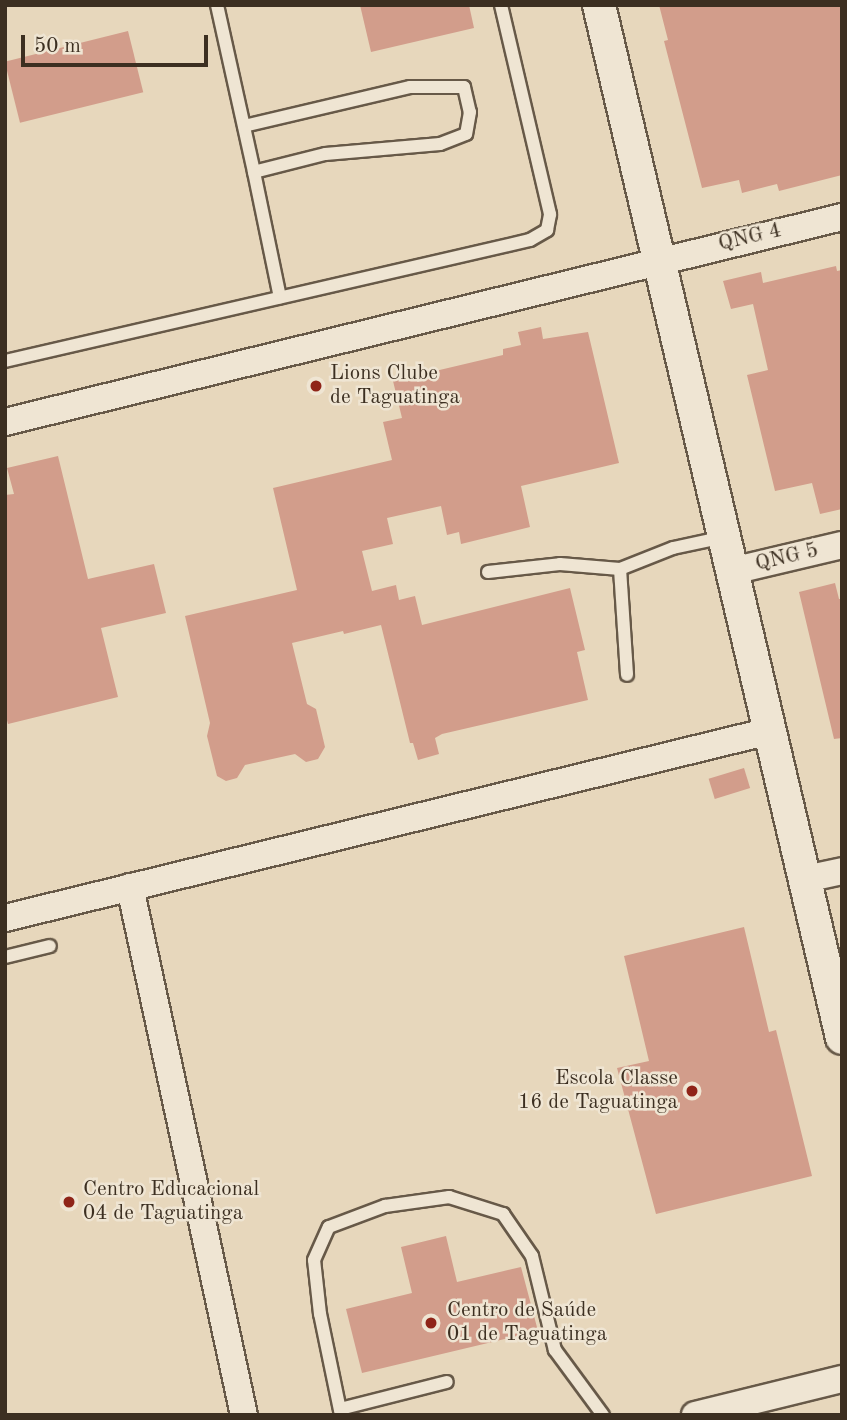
<!DOCTYPE html>
<meta charset="utf-8">
<style>
body{margin:0}
#map{position:relative;width:847px;height:1420px;overflow:hidden;background:#e7d7bc;font-family:"Old Standard TT",serif}
div>[style]{position:absolute}
.building>*{inset:0;background:#d29d8b;transform-origin:0 0}
.roads{filter:drop-shadow(2px 0 #675948) drop-shadow(-2px 0 #675948) drop-shadow(0 2px #675948) drop-shadow(0 -2px #675948)}
.service>*{height:12px;margin:-6px;padding:0 6px;transform-origin:6px;border-radius:6px;background:#efe5d3}
.minor>*{height:26px;margin:-13px;padding:0 13px;transform-origin:13px;border-radius:13px;background:#efe5d3}
.tertiary>*{height:32px;margin:-16px;padding:0 16px;transform-origin:16px;border-radius:16px;background:#efe5d3}
.dots>*{width:19px;height:19px;translate:-50% -50%;box-sizing:border-box;border:4px solid #efe5d3;border-radius:50%}
span{translate:-50% -50%;white-space:nowrap;text-align:center;line-height:1.15;-webkit-text-stroke:5px #efe5d3;paint-order:stroke}
.street-label{font-size:21px;color:#3c2f21}
.poi-label{font-size:21px;color:#3c2f21}
.left{translate:0 -50%;text-align:left}
.right{translate:-100% -50%;text-align:right}
.frame{position:absolute;inset:0;border:7px solid #3c2f21;pointer-events:none}
.scale{position:absolute;left:21px;top:35px;width:187px;height:32px;box-sizing:border-box;border:4px solid #3c2f21;border-top:0;padding-left:9px;font-size:21px;line-height:24px;white-space:nowrap;color:#3c2f21;-webkit-text-stroke:5px #efe5d3;paint-order:stroke}
</style>
<div id="map">
<div class="building">
<div style="clip-path:polygon(360px 5px,469px 5px,474px 28px,371px 52px)"></div>
<div style="clip-path:polygon(659px 5px,842px 5px,842px 175px,779px 191px,777px 184px,742px 193px,739px 180px,702px 188px,664px 41px,668px 40px)"></div>
<div style="left:128px;top:31px;width:63px;height:127px;rotate:76deg"></div>
<div style="clip-path:polygon(836px 266px,837px 271px,842px 270px,842px 509px,820px 514px,812px 483px,775px 491px,747px 375px,768px 370px,753px 304px,731px 309px,723px 281px,761px 272px,763px 283px)"></div>
<div style="clip-path:polygon(541px 327px,543px 339px,588px 332px,619px 463px,521px 486px,530px 527px,461px 544px,459px 532px,447px 535px,441px 506px,387px 518px,393px 544px,362px 551px,372px 591px,396px 585px,399px 600px,415px 596px,422px 625px,570px 588px,585px 650px,577px 652px,588px 700px,442px 734px,435px 738px,439px 754px,418px 760px,413px 743px,410px 743px,381px 625px,344px 634px,343px 631px,292px 643px,307px 704px,316px 709px,325px 747px,318px 759px,306px 762px,295px 754px,245px 765px,237px 778px,226px 781px,217px 776px,207px 736px,210px 723px,185px 616px,297px 590px,273px 488px,392px 460px,383px 422px,402px 418px,393px 381px,503px 355px,503px 349px,521px 345px,518px 332px)"></div>
<div style="clip-path:polygon(58px 456px,88px 579px,154px 564px,166px 613px,101px 628px,118px 697px,8px 724px,5px 713px,5px 495px,14px 494px,7px 468px)"></div>
<div style="clip-path:polygon(835px 583px,839px 599px,842px 599px,842px 738px,834px 739px,799px 592px)"></div>
<div style="left:744px;top:768px;width:21px;height:37px;rotate:73deg"></div>
<div style="clip-path:polygon(744px 927px,769px 1032px,776px 1030px,812px 1176px,656px 1214px,617px 1068px,649px 1061px,624px 956px)"></div>
<div style="clip-path:polygon(446px 1236px,457px 1282px,521px 1267px,538px 1331px,362px 1373px,346px 1309px,412px 1293px,401px 1247px)"></div>
</div>
<div class="roads">
<div class="service">
<div style="left:217px;top:5px;width:171px;rotate:77.5deg"></div>
<div style="left:244px;top:126px;width:171px;rotate:-13.2deg"></div>
<div style="left:410px;top:87px;width:54px"></div>
<div style="left:464px;top:87px;width:26px;rotate:77deg"></div>
<div style="left:470px;top:112px;width:22px;rotate:100deg"></div>
<div style="left:466px;top:134px;width:28px;rotate:159deg"></div>
<div style="left:440px;top:144px;width:115px;rotate:175deg"></div>
<div style="left:325px;top:154px;width:73px;rotate:165.8deg"></div>
<div style="left:254px;top:172px;width:128px;rotate:78.3deg"></div>
<div style="left:5px;top:361px;width:539px;rotate:-12.98deg"></div>
<div style="left:530px;top:240px;width:20px;rotate:-30deg"></div>
<div style="left:547px;top:230px;width:16px;rotate:-79deg"></div>
<div style="left:550px;top:214px;width:215px;rotate:-103.2deg"></div>
<div style="left:620px;top:569px;width:106px;rotate:86.2deg"></div>
<div style="left:488px;top:572px;width:72px;rotate:-6.3deg"></div>
<div style="left:560px;top:564px;width:60px;rotate:4.8deg"></div>
<div style="left:620px;top:569px;width:57px;rotate:-21.6deg"></div>
<div style="left:673px;top:548px;width:52px;rotate:-12.2deg"></div>
<div style="left:5px;top:957px;width:46px;rotate:-13.7deg"></div>
<div style="left:340px;top:1409px;width:110px;rotate:-14.2deg"></div>
<div style="left:341px;top:1415px;width:103px;rotate:-101.7deg"></div>
<div style="left:320px;top:1314px;width:54px;rotate:-96.3deg"></div>
<div style="left:314px;top:1260px;width:36px;rotate:-66deg"></div>
<div style="left:329px;top:1227px;width:60px;rotate:-20.6deg"></div>
<div style="left:385px;top:1206px;width:65px;rotate:-8deg"></div>
<div style="left:449px;top:1197px;width:57px;rotate:17.5deg"></div>
<div style="left:503px;top:1214px;width:51px;rotate:55.4deg"></div>
<div style="left:532px;top:1256px;width:97px;rotate:76.3deg"></div>
<div style="left:555px;top:1350px;width:81px;rotate:53.6deg"></div>
</div>
<div class="minor">
<div style="left:5px;top:422px;width:862px;rotate:-13.76deg"></div>
<div style="left:732px;top:571px;width:113px;rotate:-13.3deg"></div>
<div style="left:805px;top:879px;width:38px;rotate:-12deg"></div>
<div style="left:130px;top:887px;width:540px;rotate:77.82deg"></div>
<div style="left:5px;top:918px;width:788px;rotate:-13.74deg"></div>
<div style="left:695px;top:1415px;width:151px;rotate:-13.8deg"></div>
</div>
<div class="tertiary">
<div style="left:599px;top:5px;width:1061px;rotate:76.76deg"></div>
</div>
</div>
<div class="dots">
<div style="left:316px;top:386px;background:#8f2418"></div>
<div style="left:692px;top:1091px;background:#8f2418"></div>
<div style="left:69px;top:1202px;background:#8f2418"></div>
<div style="left:431px;top:1323px;background:#8f2418"></div>
</div>
<div class="street-label">
<span style="left:750px;top:238px;rotate:-13deg">QNG 4</span>
<span style="left:787px;top:558px;rotate:-13deg">QNG 5</span>
</div>
<div class="poi-label">
<span class="left" style="left:330px;top:386px">Lions Clube<br>de Taguatinga</span>
<span class="right" style="left:678px;top:1091px">Escola Classe<br>16 de Taguatinga</span>
<span class="left" style="left:83px;top:1202px">Centro Educacional<br>04 de Taguatinga</span>
<span class="left" style="left:447px;top:1323px">Centro de Saúde<br>01 de Taguatinga</span>
</div>
<div class="frame"></div>
<div class="scale">50 m</div>
</div>
